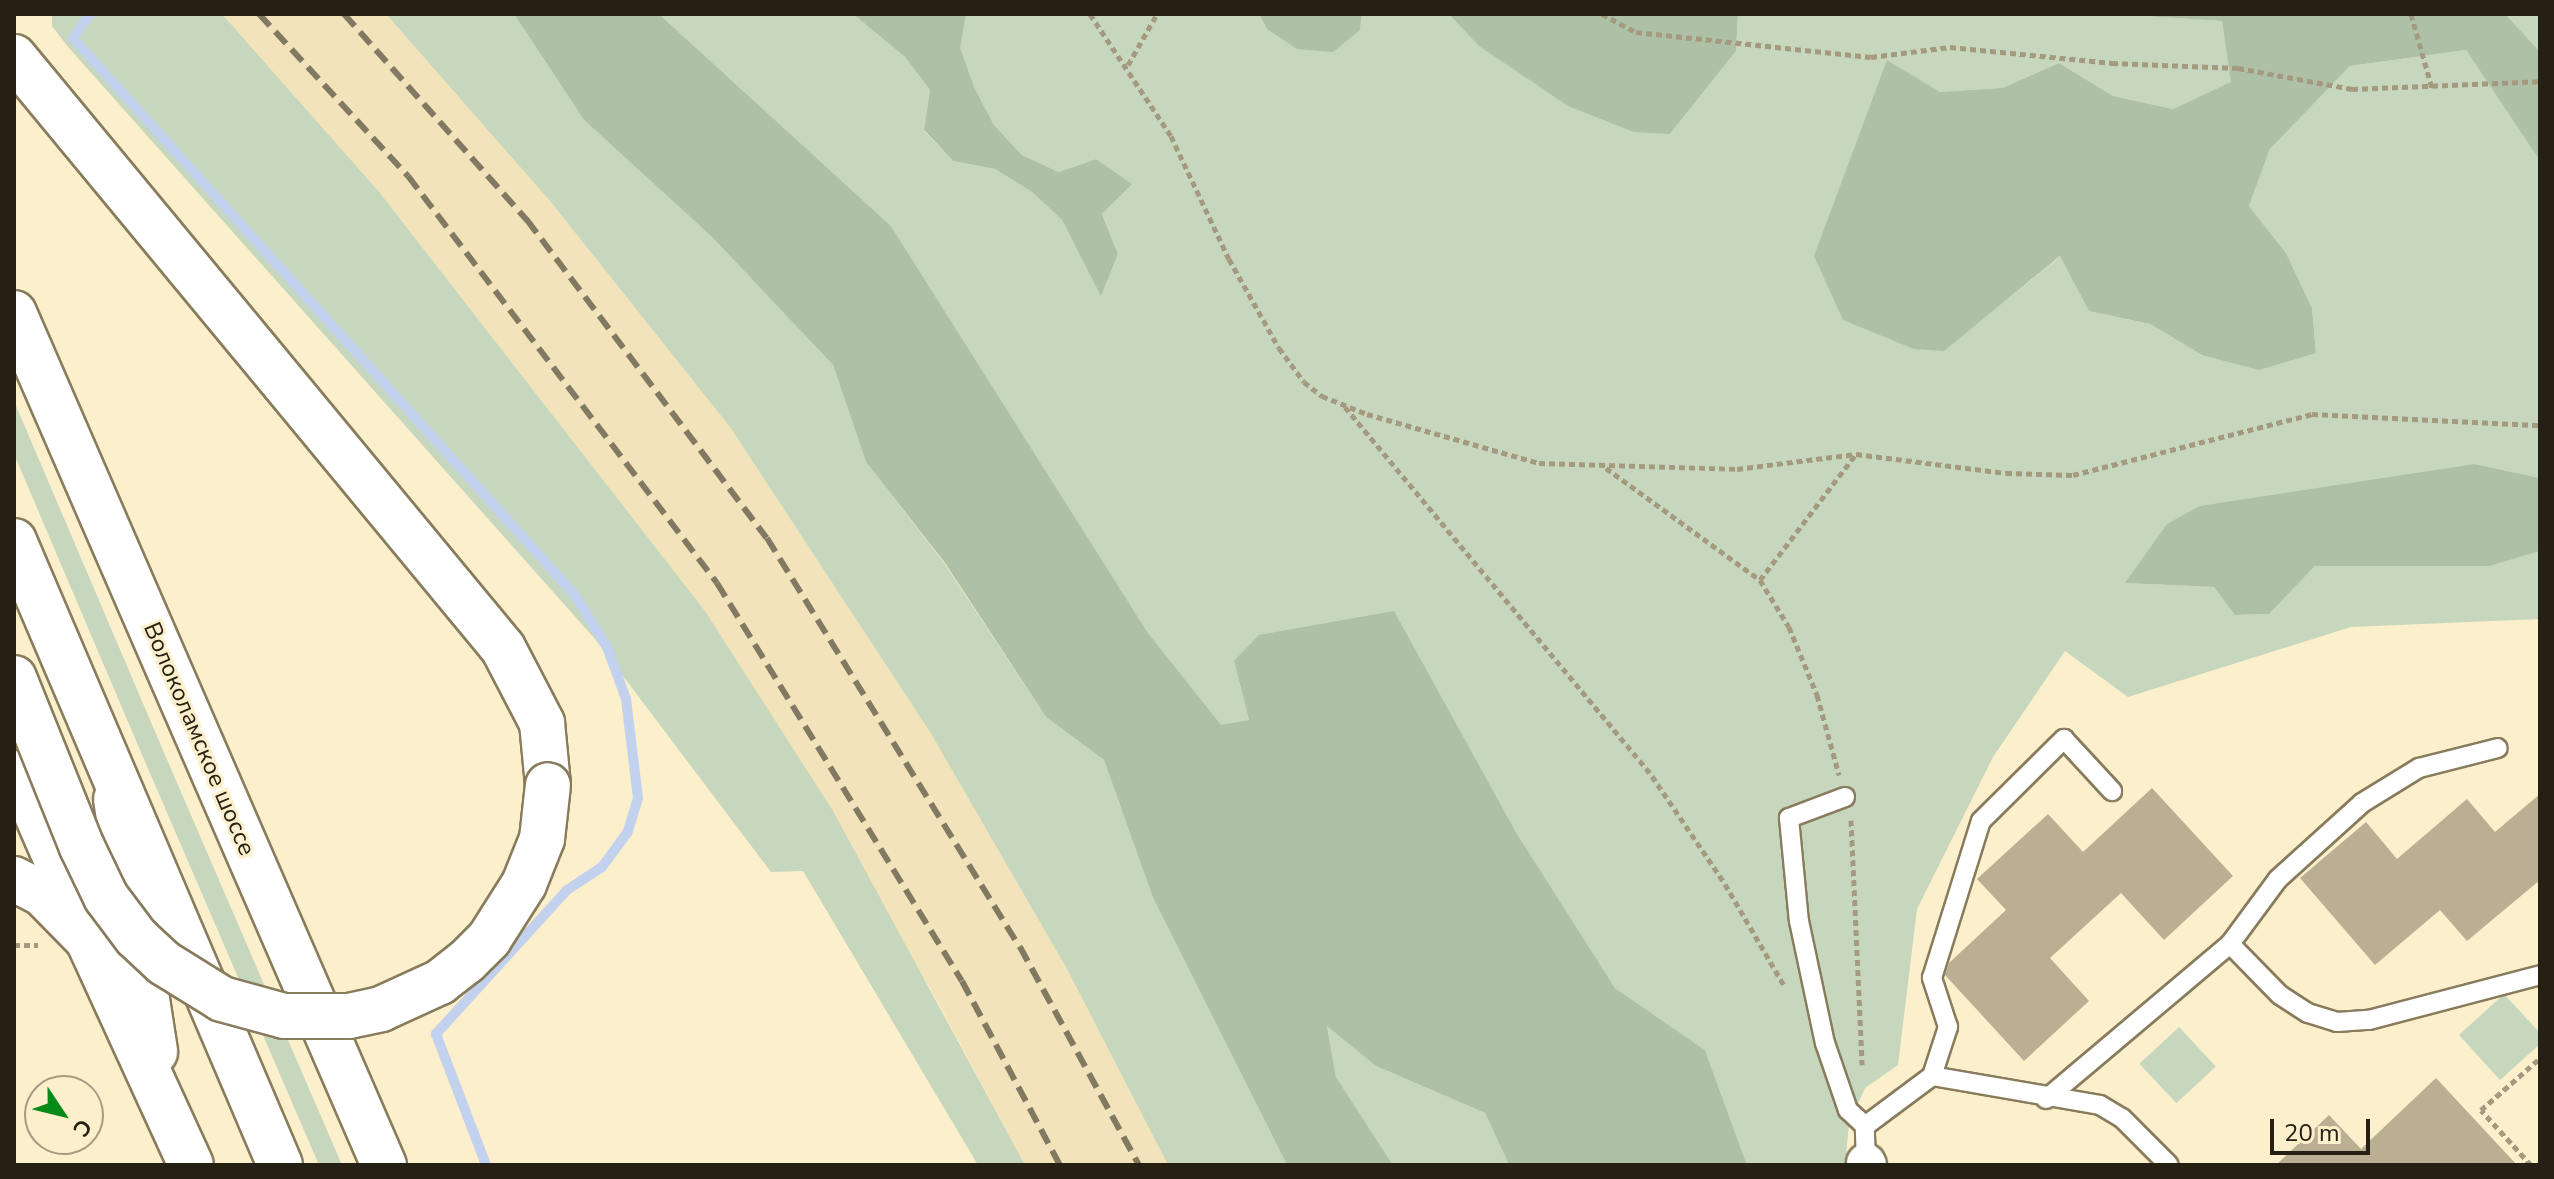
<!DOCTYPE html>
<meta charset="utf-8">
<style>
body{margin:0}
#map{position:relative;width:2554px;height:1179px;overflow:hidden;background:#fcefcc;font-family:"Nunito Sans",sans-serif}
div>[style]{position:absolute}
.built>*{inset:0;background:#f3e3ba}
.green>*{inset:0;background:#c6d7bd;transform-origin:0 0}
.forest>*{inset:0;background:#aec0a5}
.stream>*{height:10px;margin:-5px;padding:0 5px;transform-origin:5px;border-radius:5px;background:#c2d1ed}
.building>*{inset:0;background:#baaf92}
.path>*{height:5px;margin-top:-2.5px;transform-origin:0;background:repeating-linear-gradient(90deg,#a49a80 0 6px,transparent 0 10px)}
.roads{filter:drop-shadow(2px 0 #887c5d) drop-shadow(-2px 0 #887c5d) drop-shadow(0 2px #887c5d) drop-shadow(0 -2px #887c5d)}
.service>*{height:18px;margin:-9px;padding:0 9px;transform-origin:9px;border-radius:9px;background:#fff}
.minor>*{height:38px;margin:-19px;padding:0 19px;transform-origin:19px;border-radius:19px;background:#fff}
.tertiary>*{height:44px;margin:-22px;padding:0 22px;transform-origin:22px;border-radius:22px;background:#fff}
.secondary>*{height:44px;margin:-22px;padding:0 22px;transform-origin:22px;border-radius:22px;background:#fff}
.primary>*{height:44px;margin:-22px;padding:0 22px;transform-origin:22px;border-radius:22px;background:#fff}
.rail>*{height:6px;margin-top:-3px;transform-origin:0;background:repeating-linear-gradient(90deg,#817962 0 16px,transparent 0 24px)}
.bridges{filter:drop-shadow(2px 0 #887c5d) drop-shadow(-2px 0 #887c5d) drop-shadow(0 2px #887c5d) drop-shadow(0 -2px #887c5d)}
.secondary-bridge>*{height:44px;margin:-22px;padding:0 22px;transform-origin:22px;border-radius:22px;background:#fff}
span{translate:-50% -50%;white-space:nowrap;text-align:center;line-height:1.15;-webkit-text-stroke:6px #fcefcc;paint-order:stroke}
.street-label{font-size:24px;color:#252013}
.frame{position:absolute;inset:0;border:16px solid #252013;pointer-events:none}
.north{position:absolute;left:24px;top:1075px;width:80px;height:80px;box-sizing:border-box;background:#fcefcc;border:2px solid #a69c82;border-radius:50%;rotate:125deg;font-size:22px;font-weight:700;line-height:32px;text-align:center;color:#252013}
.north::after{content:'';display:block;margin:auto;width:28px;height:36px;background:#048a16;clip-path:polygon(50% 0,100% 100%,50% 72%,0 100%)}
.scale{position:absolute;left:2270px;top:1119px;width:100px;height:36px;box-sizing:border-box;border:4px solid #252013;border-top:0;padding-left:10px;font-size:24px;line-height:28px;white-space:nowrap;color:#252013;-webkit-text-stroke:6px #fcefcc;paint-order:stroke}
</style>
<div id="map">
<div class="built">
<div style="clip-path:polygon(222px 14px,386px 14px,550px 201px,730px 427px,930px 732px,1067px 969px,1168px 1165px,1025px 1165px,933px 993px,705px 611px,384px 198px)"></div>
</div>
<div class="green">
<div style="clip-path:polygon(52px 14px,222px 14px,380px 193px,705px 611px,833px 811px,1025px 1165px,978px 1165px,803px 871px,771px 872px,595px 639px,69px 48px,52px 26px)"></div>
<div style="clip-path:polygon(386px 14px,514px 14px,584px 120px,712px 237px,833px 365px,866px 462px,944px 563px,1046px 717px,1104px 760px,1153px 898px,1287px 1165px,1168px 1165px,1067px 969px,930px 732px,730px 427px,550px 201px)"></div>
<div style="clip-path:polygon(659px 14px,853px 14px,905px 57px,930px 90px,924px 131px,953px 161px,995px 169px,1032px 192px,1062px 220px,1101px 295px,1118px 254px,1102px 214px,1131px 184px,1096px 159px,1059px 172px,1022px 155px,994px 125px,974px 87px,959px 48px,966px 14px,1259px 14px,1267px 29px,1360px 30px,1362px 14px,1449px 14px,1670px 134px,1736px 51px,1738px 14px,2111px 14px,2222px 21px,2232px 82px,2173px 109px,2113px 96px,2059px 63px,2002px 88px,1940px 92px,1887px 61px,1867px 118px,1944px 350px,2061px 256px,2089px 311px,2150px 324px,2202px 355px,2316px 352px,2312px 308px,2286px 253px,2249px 206px,2270px 149px,2350px 66px,2466px 50px,2540px 161px,2540px 478px,2475px 464px,2126px 583px,2214px 587px,2236px 615px,2269px 614px,2315px 566px,2490px 566px,2540px 551px,2540px 619px,2351px 627px,2128px 697px,2065px 651px,1993px 757px,1917px 909px,1898px 1065px,1865px 1088px,1849px 1124px,1845px 1165px,1747px 1165px,1705px 1050px,1615px 988px,1514px 829px,1234px 661px,1249px 720px,1221px 726px,1148px 633px,891px 226px)"></div>
<div style="clip-path:polygon(2505px 14px,2540px 14px,2540px 52px,2539px 52px)"></div>
<div style="clip-path:polygon(14px 401px,162px 748px,342px 1165px,319px 1165px,143px 757px,14px 454px)"></div>
<div style="clip-path:polygon(2504px 994px,2540px 1033px,2540px 1044px,2500px 1080px,2459px 1035px)"></div>
<div style="clip-path:polygon(1327px 1025px,1376px 1066px,1485px 1113px,1509px 1165px,1393px 1165px,1336px 1077px)"></div>
<div style="left:2179px;top:1027px;width:54px;height:54px;rotate:47deg"></div>
</div>
<div class="forest">
<div style="clip-path:polygon(514px 14px,659px 14px,891px 226px,1148px 633px,1221px 725px,1249px 720px,1234px 661px,1259px 635px,1394px 611px,1514px 829px,1615px 988px,1705px 1050px,1747px 1165px,1509px 1165px,1485px 1113px,1376px 1066px,1327px 1026px,1336px 1077px,1393px 1165px,1287px 1165px,1153px 898px,1104px 760px,1046px 717px,945px 563px,866px 462px,833px 365px,712px 237px,584px 120px)"></div>
<div style="clip-path:polygon(853px 14px,966px 14px,960px 48px,974px 87px,994px 125px,1022px 155px,1059px 172px,1096px 159px,1132px 184px,1102px 214px,1118px 254px,1101px 296px,1062px 220px,1032px 192px,995px 169px,953px 161px,924px 130px,930px 90px,905px 57px)"></div>
<div style="clip-path:polygon(1259px 14px,1362px 14px,1360px 30px,1333px 52px,1297px 49px,1267px 29px)"></div>
<div style="clip-path:polygon(1449px 14px,1738px 14px,1736px 51px,1670px 134px,1634px 132px,1568px 106px,1479px 46px)"></div>
<div style="clip-path:polygon(2111px 14px,2505px 14px,2540px 52px,2540px 161px,2466px 50px,2350px 66px,2270px 149px,2249px 206px,2286px 253px,2312px 308px,2316px 353px,2259px 370px,2202px 355px,2150px 324px,2089px 311px,2060px 256px,1944px 351px,1914px 349px,1843px 320px,1814px 256px,1887px 60px,1940px 92px,2002px 88px,2059px 63px,2113px 96px,2173px 109px,2231px 82px,2222px 21px)"></div>
<div style="clip-path:polygon(2475px 464px,2540px 478px,2540px 551px,2490px 566px,2315px 566px,2269px 614px,2235px 615px,2214px 587px,2125px 583px,2167px 524px,2200px 506px)"></div>
</div>
<div class="stream">
<div style="left:90px;top:14px;width:29px;rotate:125deg"></div>
<div style="left:73px;top:38px;width:748px;rotate:47.98deg"></div>
<div style="left:574px;top:594px;width:62px;rotate:58.1deg"></div>
<div style="left:607px;top:647px;width:55px;rotate:69.9deg"></div>
<div style="left:626px;top:699px;width:100px;rotate:83.1deg"></div>
<div style="left:638px;top:798px;width:37px;rotate:107deg"></div>
<div style="left:627px;top:833px;width:42px;rotate:126.3deg"></div>
<div style="left:602px;top:867px;width:42px;rotate:146.7deg"></div>
<div style="left:567px;top:890px;width:195px;rotate:132.3deg"></div>
<div style="left:436px;top:1034px;width:140px;rotate:69.1deg"></div>
</div>
<div class="building">
<div style="clip-path:polygon(2152px 788px,2233px 876px,2164px 940px,2121px 893px,2050px 958px,2089px 1001px,2024px 1061px,1945px 975px,1949px 963px,2006px 910px,1977px 879px,2048px 814px,2083px 852px)"></div>
<div style="clip-path:polygon(2540px 794px,2540px 880px,2467px 941px,2440px 910px,2375px 965px,2300px 878px,2366px 822px,2397px 859px,2467px 799px,2495px 832px)"></div>
<div style="clip-path:polygon(2436px 1078px,2517px 1165px,2276px 1165px,2329px 1115px,2361px 1149px)"></div>
</div>
<div class="path">
<div style="left:1090px;top:14px;width:146px;rotate:56.4deg"></div>
<div style="left:1171px;top:136px;width:136px;rotate:64.8deg"></div>
<div style="left:1229px;top:259px;width:102px;rotate:60.7deg"></div>
<div style="left:1279px;top:348px;width:42px;rotate:53.7deg"></div>
<div style="left:1304px;top:382px;width:23px;rotate:38deg"></div>
<div style="left:1322px;top:396px;width:48px;rotate:21.8deg"></div>
<div style="left:1367px;top:414px;width:179px;rotate:15.9deg"></div>
<div style="left:1539px;top:463px;width:198px;rotate:1.7deg"></div>
<div style="left:1737px;top:469px;width:120px;rotate:-7.2deg"></div>
<div style="left:1856px;top:454px;width:151px;rotate:7.2deg"></div>
<div style="left:2006px;top:473px;width:67px;rotate:1.7deg"></div>
<div style="left:2073px;top:475px;width:247px;rotate:-14.3deg"></div>
<div style="left:2312px;top:414px;width:228px;rotate:2.8deg"></div>
<div style="left:1602px;top:14px;width:38px;rotate:28deg"></div>
<div style="left:1636px;top:32px;width:236px;rotate:6.1deg"></div>
<div style="left:1871px;top:57px;width:80px;rotate:-7.2deg"></div>
<div style="left:1950px;top:47px;width:163px;rotate:5.6deg"></div>
<div style="left:2112px;top:63px;width:126px;rotate:2.3deg"></div>
<div style="left:2238px;top:68px;width:116px;rotate:10.4deg"></div>
<div style="left:2352px;top:89px;width:188px;rotate:-2.4deg"></div>
<div style="left:2411px;top:14px;width:77px;rotate:74.2deg"></div>
<div style="left:1128px;top:65px;width:59px;rotate:-60.4deg"></div>
<div style="left:1345px;top:407px;width:480px;rotate:50.2deg"></div>
<div style="left:1652px;top:776px;width:130px;rotate:55.9deg"></div>
<div style="left:1725px;top:884px;width:119px;rotate:59.8deg"></div>
<div style="left:1606px;top:468px;width:190px;rotate:36deg"></div>
<div style="left:1760px;top:580px;width:55px;rotate:58.3deg"></div>
<div style="left:1789px;top:627px;width:74px;rotate:67.6deg"></div>
<div style="left:1817px;top:695px;width:83px;rotate:74.6deg"></div>
<div style="left:1760px;top:580px;width:158px;rotate:-52.7deg"></div>
<div style="left:1851px;top:820px;width:245px;rotate:87.4deg"></div>
<div style="left:14px;top:945px;width:24px"></div>
<div style="left:2531px;top:1165px;width:74px;rotate:-132.3deg"></div>
<div style="left:2481px;top:1110px;width:79px;rotate:-41.4deg"></div>
</div>
<div class="roads">
<div class="service">
<div style="left:1845px;top:797px;width:60px;rotate:159.4deg"></div>
<div style="left:1789px;top:818px;width:103px;rotate:84.5deg"></div>
<div style="left:1799px;top:921px;width:125px;rotate:78deg"></div>
<div style="left:1825px;top:1043px;width:71px;rotate:71.1deg"></div>
<div style="left:1848px;top:1110px;width:23px;rotate:43deg"></div>
<div style="left:2230px;top:944px;width:71px;rotate:45.6deg"></div>
<div style="left:2280px;top:995px;width:33px;rotate:33deg"></div>
<div style="left:2308px;top:1013px;width:30px;rotate:17deg"></div>
<div style="left:2337px;top:1022px;width:32px;rotate:-4deg"></div>
<div style="left:2369px;top:1020px;width:177px;rotate:-14.7deg"></div>
<div style="left:1932px;top:1076px;width:52px;rotate:-71.9deg"></div>
<div style="left:1948px;top:1027px;width:52px;rotate:-108.1deg"></div>
<div style="left:1932px;top:978px;width:164px;rotate:-72.7deg"></div>
<div style="left:1981px;top:821px;width:117px;rotate:-44.7deg"></div>
<div style="left:2064px;top:739px;width:71px;rotate:47.3deg"></div>
<div style="left:2046px;top:1099px;width:241px;rotate:-40.1deg"></div>
<div style="left:2230px;top:944px;width:81px;rotate:-53.6deg"></div>
<div style="left:2278px;top:879px;width:113px;rotate:-42.1deg"></div>
<div style="left:2362px;top:803px;width:67px;rotate:-31.6deg"></div>
<div style="left:2419px;top:768px;width:81px;rotate:-14.2deg"></div>
<div style="left:1866px;top:1163px;width:37px;rotate:-92deg"></div>
<div style="left:1865px;top:1126px;width:84px;rotate:-36.7deg"></div>
<div style="left:1932px;top:1076px;width:170px;rotate:9.8deg"></div>
<div style="left:2100px;top:1105px;width:26px;rotate:31deg"></div>
<div style="left:2122px;top:1118px;width:66px;rotate:45deg"></div>
</div>
<div class="minor">
<div style="left:14px;top:770px;width:173px;rotate:66.5deg"></div>
<div style="left:1866px;top:1163px;width:2px;rotate:63deg"></div>
</div>
<div class="tertiary">
<div style="left:116px;top:799px;width:256px;rotate:81.2deg"></div>
<div style="left:14px;top:879px;width:31px;rotate:27deg"></div>
<div style="left:42px;top:893px;width:66px;rotate:45.6deg"></div>
<div style="left:88px;top:940px;width:247px;rotate:65.4deg"></div>
</div>
<div class="secondary">
<div style="left:14px;top:57px;width:767px;rotate:50.4deg"></div>
<div style="left:503px;top:648px;width:85px;rotate:62.5deg"></div>
<div style="left:542px;top:723px;width:62px;rotate:84.5deg"></div>
</div>
<div class="primary">
<div style="left:14px;top:313px;width:929px;rotate:66.53deg"></div>
<div style="left:14px;top:541px;width:678px;rotate:66.91deg"></div>
</div>
</div>
<div class="rail">
<div style="left:259px;top:14px;width:220px;rotate:47.4deg"></div>
<div style="left:408px;top:176px;width:511px;rotate:52.79deg"></div>
<div style="left:717px;top:583px;width:467px;rotate:58.4deg"></div>
<div style="left:962px;top:981px;width:208px;rotate:62deg"></div>
<div style="left:344px;top:14px;width:276px;rotate:48.4deg"></div>
<div style="left:527px;top:220px;width:398px;rotate:53deg"></div>
<div style="left:767px;top:538px;width:481px;rotate:58.3deg"></div>
<div style="left:1020px;top:947px;width:248px;rotate:61.4deg"></div>
</div>
<div class="bridges">
<div class="secondary-bridge">
<div style="left:14px;top:678px;width:182px;rotate:68.1deg"></div>
<div style="left:82px;top:847px;width:55px;rotate:64.4deg"></div>
<div style="left:106px;top:897px;width:50px;rotate:53.1deg"></div>
<div style="left:136px;top:937px;width:38px;rotate:43deg"></div>
<div style="left:164px;top:963px;width:68px;rotate:31.8deg"></div>
<div style="left:222px;top:999px;width:64px;rotate:15.3deg"></div>
<div style="left:284px;top:1016px;width:65px"></div>
<div style="left:349px;top:1016px;width:33px;rotate:-12deg"></div>
<div style="left:381px;top:1009px;width:65px;rotate:-24.6deg"></div>
<div style="left:440px;top:982px;width:33px;rotate:-38deg"></div>
<div style="left:466px;top:962px;width:33px;rotate:-45deg"></div>
<div style="left:489px;top:939px;width:65px;rotate:-57.5deg"></div>
<div style="left:524px;top:884px;width:48px;rotate:-68.2deg"></div>
<div style="left:542px;top:839px;width:54px;rotate:-83.7deg"></div>
</div>
</div>
<div class="street-label">
<span style="left:199px;top:739px;rotate:67deg">Волоколамское шоссе</span>
</div>
<div class="frame"></div>
<div class="north">С</div>
<div class="scale">20 m</div>
</div>
